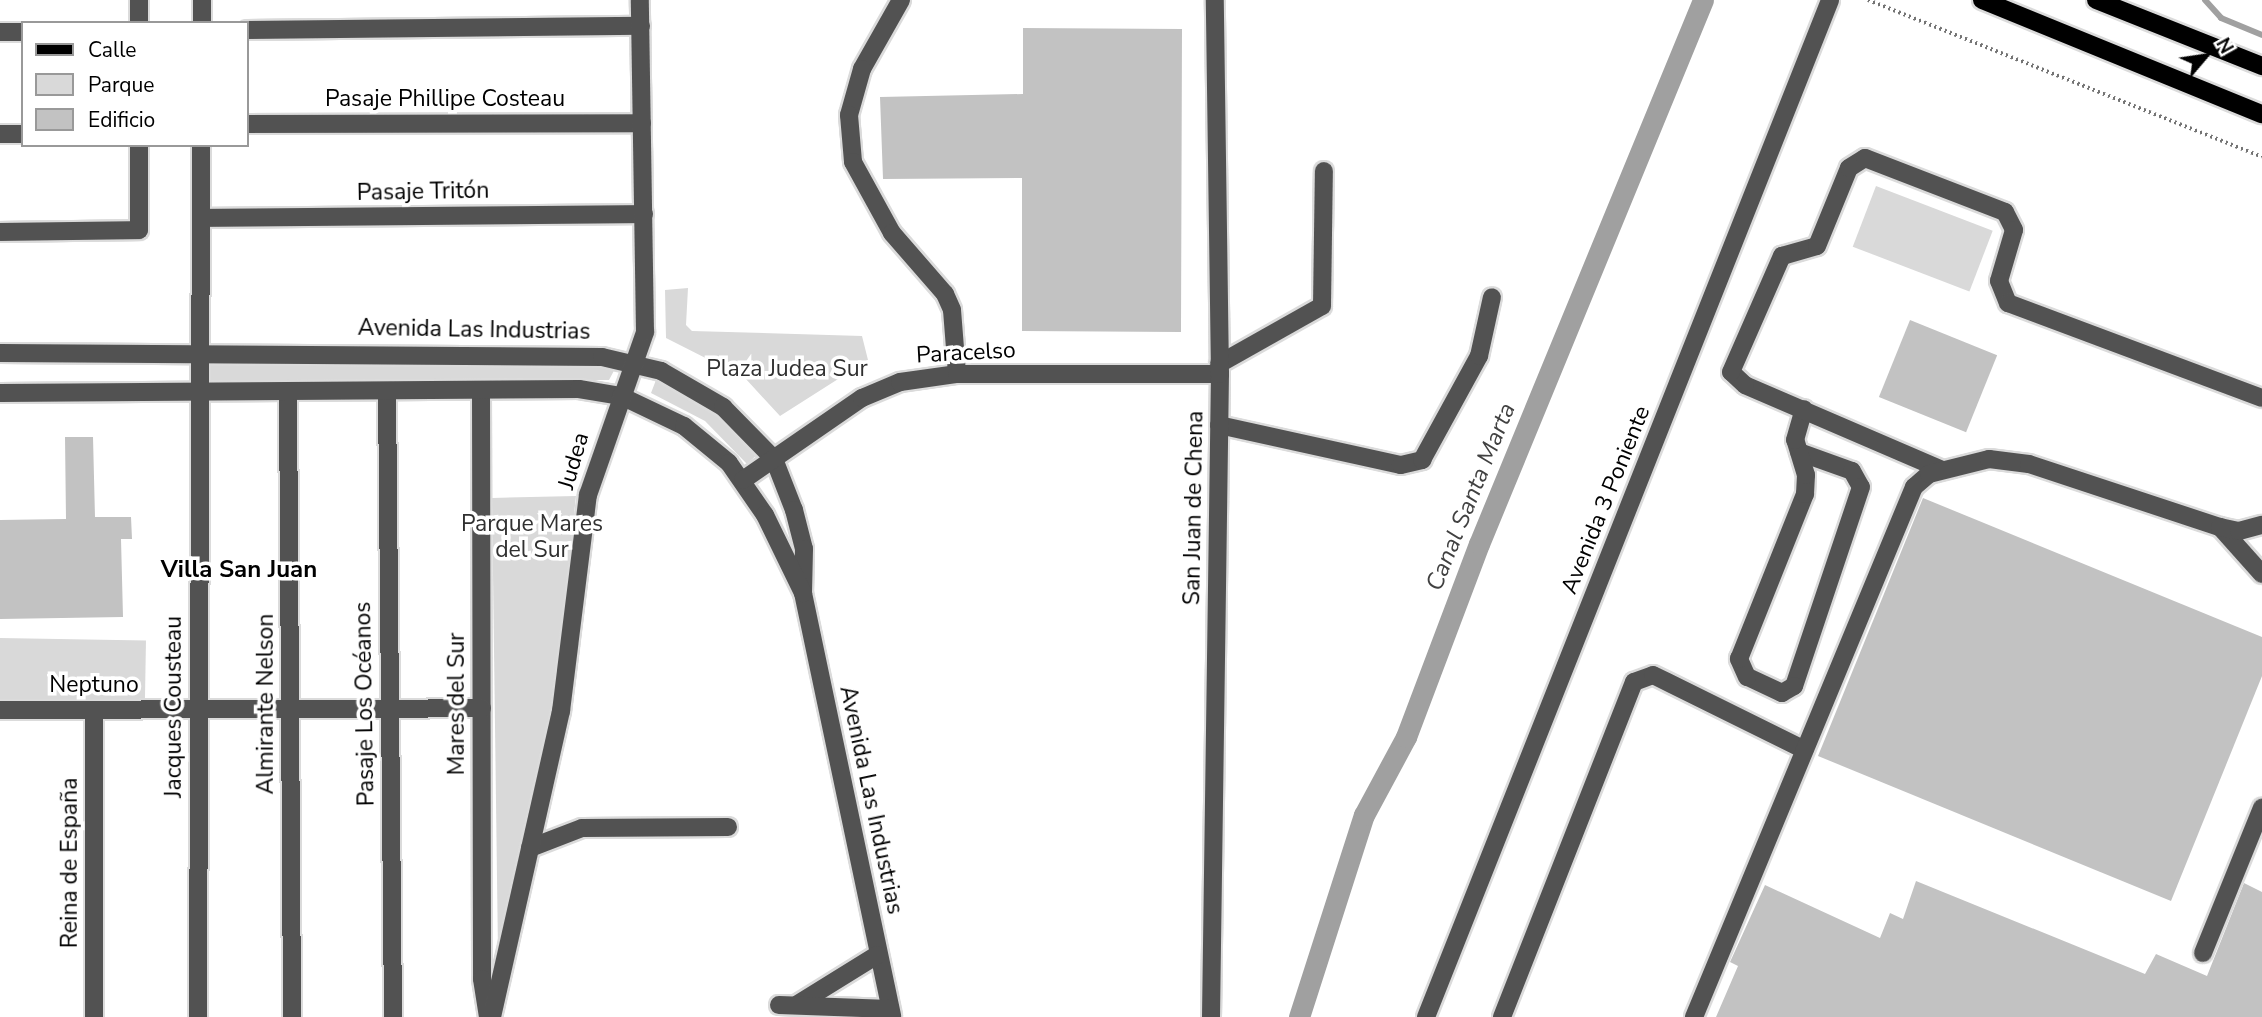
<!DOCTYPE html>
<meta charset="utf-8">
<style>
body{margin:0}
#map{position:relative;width:2262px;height:1017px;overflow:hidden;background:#fff;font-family:"Nunito Sans",sans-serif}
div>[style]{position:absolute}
.green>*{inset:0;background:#d9d9d9;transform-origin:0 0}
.stream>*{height:6px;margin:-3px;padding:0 3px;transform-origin:3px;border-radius:3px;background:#a0a0a0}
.canal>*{height:21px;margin:-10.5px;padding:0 10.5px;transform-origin:10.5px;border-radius:10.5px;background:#a0a0a0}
.building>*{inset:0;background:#c2c2c2;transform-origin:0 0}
.path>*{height:3.5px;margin-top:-1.75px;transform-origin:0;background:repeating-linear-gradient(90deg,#747474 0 2px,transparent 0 5.5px)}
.roads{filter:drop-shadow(2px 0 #dbdbdb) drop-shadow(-2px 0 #dbdbdb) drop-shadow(0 2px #dbdbdb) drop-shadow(0 -2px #dbdbdb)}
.minor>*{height:18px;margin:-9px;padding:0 9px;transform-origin:9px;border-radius:9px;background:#525252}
.major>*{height:18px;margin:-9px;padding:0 9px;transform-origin:9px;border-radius:9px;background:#000}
span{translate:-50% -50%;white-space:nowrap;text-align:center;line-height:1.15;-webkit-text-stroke:7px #fff;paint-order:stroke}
.street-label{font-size:23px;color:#000}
.park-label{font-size:23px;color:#303030}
.water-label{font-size:24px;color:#414141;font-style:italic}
.neighbourhood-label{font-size:24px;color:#000;font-weight:700}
.legend{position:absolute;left:21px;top:21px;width:228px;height:126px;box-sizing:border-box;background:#fff;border:2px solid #999;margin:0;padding:9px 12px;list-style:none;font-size:21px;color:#000}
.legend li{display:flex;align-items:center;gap:14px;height:35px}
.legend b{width:35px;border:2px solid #999}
.north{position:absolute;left:2171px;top:21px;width:70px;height:70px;-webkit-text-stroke:5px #fff;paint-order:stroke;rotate:61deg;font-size:19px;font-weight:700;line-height:28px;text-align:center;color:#000}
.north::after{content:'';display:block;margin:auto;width:24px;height:32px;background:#000;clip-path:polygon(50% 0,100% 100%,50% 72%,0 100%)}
</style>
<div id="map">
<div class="green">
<div style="left:1876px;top:186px;width:125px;height:65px;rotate:21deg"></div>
<div style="clip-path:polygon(688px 288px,686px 325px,692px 331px,862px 336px,868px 360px,780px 416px,745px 378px,666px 338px,665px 290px)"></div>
<div style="clip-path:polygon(210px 361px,617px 365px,609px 380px,210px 381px)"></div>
<div style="clip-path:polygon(656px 380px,713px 409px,759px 453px,747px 464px,705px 421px,651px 393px)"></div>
<div style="clip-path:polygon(576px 496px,553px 711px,498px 953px,492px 498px)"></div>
<div style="left:0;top:638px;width:146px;height:65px;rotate:1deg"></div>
</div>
<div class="stream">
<div style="left:2205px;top:0;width:24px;rotate:48deg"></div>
<div style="left:2221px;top:18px;width:44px;rotate:22.5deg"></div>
</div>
<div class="canal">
<div style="left:1299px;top:1017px;width:212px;rotate:-72.2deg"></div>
<div style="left:1364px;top:815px;width:89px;rotate:-61.7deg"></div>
<div style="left:1406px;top:737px;width:206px;rotate:-69.3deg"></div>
<div style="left:1479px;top:544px;width:588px;rotate:-67.62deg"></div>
</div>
<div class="building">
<div style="clip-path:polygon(1023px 28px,1182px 29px,1181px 332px,1022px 331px,1022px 178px,883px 179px,880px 97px,1023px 94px)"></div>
<div style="left:1910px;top:320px;width:94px;height:83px;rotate:22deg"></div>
<div style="clip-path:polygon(65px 437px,93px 437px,95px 517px,131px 517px,132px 539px,121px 539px,123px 617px,0 619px,0 520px,66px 519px)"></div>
<div style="clip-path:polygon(1923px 498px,2262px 637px,2262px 676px,2171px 901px,1818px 756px)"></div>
<div style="clip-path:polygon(1916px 881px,2145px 974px,2156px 954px,2207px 976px,2244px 883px,2262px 892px,2262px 1017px,1716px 1017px,1738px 966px,1730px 962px,1765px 885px,1880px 938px,1890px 913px,1903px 919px)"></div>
</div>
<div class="path">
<div style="left:1868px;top:0;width:424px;rotate:21.7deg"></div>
</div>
<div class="roads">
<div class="minor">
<div style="left:901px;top:0;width:79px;rotate:119.5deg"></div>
<div style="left:862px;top:69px;width:48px;rotate:105.8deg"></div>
<div style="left:849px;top:115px;width:47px;rotate:85.1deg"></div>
<div style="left:853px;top:162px;width:81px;rotate:61.2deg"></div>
<div style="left:892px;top:233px;width:81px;rotate:49deg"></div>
<div style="left:945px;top:294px;width:17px;rotate:66deg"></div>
<div style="left:952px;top:310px;width:64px;rotate:85.5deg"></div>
<div style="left:139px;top:23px;width:23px;rotate:-90deg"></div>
<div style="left:202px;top:23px;width:23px;rotate:-90deg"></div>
<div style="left:247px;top:30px;width:394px;rotate:-0.6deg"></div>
<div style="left:0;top:32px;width:23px"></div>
<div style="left:247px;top:124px;width:395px;rotate:-0.1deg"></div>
<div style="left:0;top:134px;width:23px"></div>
<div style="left:202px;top:218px;width:442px;rotate:-0.5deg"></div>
<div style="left:0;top:232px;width:139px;rotate:-0.8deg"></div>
<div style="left:139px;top:230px;width:85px;rotate:-90deg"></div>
<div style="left:0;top:353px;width:602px;rotate:0.38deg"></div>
<div style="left:602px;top:357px;width:61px;rotate:13.3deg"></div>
<div style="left:661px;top:371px;width:72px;rotate:30.1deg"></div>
<div style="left:723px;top:407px;width:73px;rotate:45.6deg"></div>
<div style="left:774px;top:459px;width:55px;rotate:68.6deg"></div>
<div style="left:794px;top:510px;width:40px;rotate:75.6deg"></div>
<div style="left:804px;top:549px;width:44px;rotate:91.3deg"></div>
<div style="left:803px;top:593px;width:433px;rotate:78.1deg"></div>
<div style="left:1219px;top:364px;width:118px;rotate:-29.4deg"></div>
<div style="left:1322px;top:306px;width:135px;rotate:-89.2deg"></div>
<div style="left:481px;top:390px;width:589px;rotate:89.9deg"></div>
<div style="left:482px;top:979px;width:38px;rotate:81deg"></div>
<div style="left:387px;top:391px;width:626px;rotate:89.45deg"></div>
<div style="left:288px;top:392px;width:625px;rotate:89.63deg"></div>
<div style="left:0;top:393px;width:579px;rotate:-0.4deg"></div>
<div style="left:579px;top:389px;width:43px;rotate:9.5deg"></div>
<div style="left:621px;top:396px;width:70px;rotate:25.5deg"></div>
<div style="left:684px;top:426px;width:58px;rotate:39.4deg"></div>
<div style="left:729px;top:463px;width:63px;rotate:55.3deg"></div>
<div style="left:765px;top:515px;width:87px;rotate:64deg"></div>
<div style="left:1219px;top:425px;width:186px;rotate:12.4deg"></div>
<div style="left:1401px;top:465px;width:22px;rotate:-13deg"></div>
<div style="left:1422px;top:460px;width:119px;rotate:-61.3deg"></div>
<div style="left:1479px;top:356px;width:60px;rotate:-77.6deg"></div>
<div style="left:1799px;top:452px;width:56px;rotate:19.7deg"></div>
<div style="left:1852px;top:471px;width:18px;rotate:61deg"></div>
<div style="left:1861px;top:487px;width:210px;rotate:108.6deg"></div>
<div style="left:1794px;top:686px;width:14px;rotate:150deg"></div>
<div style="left:1782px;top:693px;width:38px;rotate:-155deg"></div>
<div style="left:1747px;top:677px;width:20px;rotate:-114deg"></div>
<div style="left:1739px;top:659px;width:178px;rotate:-68.2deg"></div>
<div style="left:1805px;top:494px;width:19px;rotate:-87deg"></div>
<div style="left:1806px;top:475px;width:37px;rotate:-107deg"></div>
<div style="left:1795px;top:440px;width:32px;rotate:-74deg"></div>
<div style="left:1940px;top:469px;width:212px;rotate:-156.7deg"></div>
<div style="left:1745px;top:385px;width:19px;rotate:-137deg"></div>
<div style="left:1731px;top:372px;width:127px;rotate:-66.3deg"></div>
<div style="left:1782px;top:256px;width:36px;rotate:-16deg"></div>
<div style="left:1817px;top:246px;width:84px;rotate:-67.7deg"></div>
<div style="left:1849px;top:168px;width:19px;rotate:-32deg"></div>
<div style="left:1865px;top:158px;width:150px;rotate:21.1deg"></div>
<div style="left:2005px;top:212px;width:20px;rotate:63deg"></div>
<div style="left:2014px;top:230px;width:53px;rotate:106.4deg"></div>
<div style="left:1999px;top:281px;width:24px;rotate:68deg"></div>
<div style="left:2008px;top:303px;width:271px;rotate:20.5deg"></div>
<div style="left:743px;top:480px;width:145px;rotate:-34.6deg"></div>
<div style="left:862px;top:398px;width:41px;rotate:-22.8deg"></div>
<div style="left:900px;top:382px;width:58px;rotate:-8deg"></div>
<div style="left:957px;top:374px;width:263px"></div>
<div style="left:2220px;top:527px;width:63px;rotate:48.2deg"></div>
<div style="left:0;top:710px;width:482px;rotate:-0.2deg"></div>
<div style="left:94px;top:710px;width:307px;rotate:90deg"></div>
<div style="left:530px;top:848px;width:56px;rotate:-21deg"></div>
<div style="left:582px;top:828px;width:146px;rotate:-0.4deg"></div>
<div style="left:2203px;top:953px;width:157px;rotate:-67.9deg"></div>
<div style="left:798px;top:1004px;width:93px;rotate:-31.8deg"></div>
<div style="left:779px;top:1005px;width:111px;rotate:2.1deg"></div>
<div style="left:198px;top:1017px;width:872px;rotate:-89.8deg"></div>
<div style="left:492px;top:1017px;width:314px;rotate:-77.3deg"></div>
<div style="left:561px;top:711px;width:218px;rotate:-82.9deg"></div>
<div style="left:588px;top:495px;width:173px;rotate:-70.7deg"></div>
<div style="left:645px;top:332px;width:332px;rotate:-90.9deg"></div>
<div style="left:1211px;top:1017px;width:643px;rotate:-89.2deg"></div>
<div style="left:1220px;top:374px;width:374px;rotate:-90.8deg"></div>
<div style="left:1426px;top:1017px;width:1094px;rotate:-68.33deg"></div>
<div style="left:1502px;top:1017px;width:360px;rotate:-68.5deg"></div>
<div style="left:1634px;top:682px;width:20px;rotate:-20deg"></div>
<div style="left:1653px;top:675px;width:169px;rotate:26.3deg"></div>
<div style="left:1694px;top:1017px;width:574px;rotate:-67.46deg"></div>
<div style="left:1914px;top:487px;width:20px;rotate:-41deg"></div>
<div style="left:1929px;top:474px;width:62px;rotate:-14deg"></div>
<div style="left:1989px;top:459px;width:40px;rotate:7.1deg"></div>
<div style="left:2029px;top:464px;width:201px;rotate:18.3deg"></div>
<div style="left:2220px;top:527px;width:19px;rotate:12deg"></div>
<div style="left:2239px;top:531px;width:24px;rotate:-15deg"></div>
</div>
<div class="major">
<div style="left:1982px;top:0;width:302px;rotate:22.2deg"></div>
<div style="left:2096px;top:0;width:179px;rotate:21.7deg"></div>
</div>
</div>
<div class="street-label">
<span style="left:445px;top:99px">Pasaje Phillipe Costeau</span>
<span style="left:423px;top:192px;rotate:-1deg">Pasaje Tritón</span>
<span style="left:474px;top:330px;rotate:1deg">Avenida Las Industrias</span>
<span style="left:966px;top:353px;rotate:-3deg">Paracelso</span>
<span style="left:574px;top:461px;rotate:-74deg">Judea</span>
<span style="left:1606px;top:500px;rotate:-68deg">Avenida 3 Poniente</span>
<span style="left:1194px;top:508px;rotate:-89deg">San Juan de Chena</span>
<span style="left:94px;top:685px">Neptuno</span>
<span style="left:266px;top:704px;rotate:-90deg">Almirante Nelson</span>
<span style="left:365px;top:704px;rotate:-91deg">Pasaje Los Océanos</span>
<span style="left:457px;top:704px;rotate:-90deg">Mares del Sur</span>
<span style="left:174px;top:707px;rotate:-90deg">Jacques Cousteau</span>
<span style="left:871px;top:800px;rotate:78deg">Avenida Las Industrias</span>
<span style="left:70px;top:863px;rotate:-90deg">Reina de España</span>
</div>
<div class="park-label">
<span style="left:787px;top:369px">Plaza Judea Sur</span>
<span style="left:532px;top:537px">Parque Mares<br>del Sur</span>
</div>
<div class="water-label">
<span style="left:1471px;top:497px;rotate:-68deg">Canal Santa Marta</span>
</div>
<div class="neighbourhood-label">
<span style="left:239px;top:570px">Villa San Juan</span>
</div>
<ul class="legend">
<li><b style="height:9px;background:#000"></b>Calle</li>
<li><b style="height:19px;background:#d9d9d9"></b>Parque</li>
<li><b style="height:19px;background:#c2c2c2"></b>Edificio</li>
</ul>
<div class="north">N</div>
</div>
